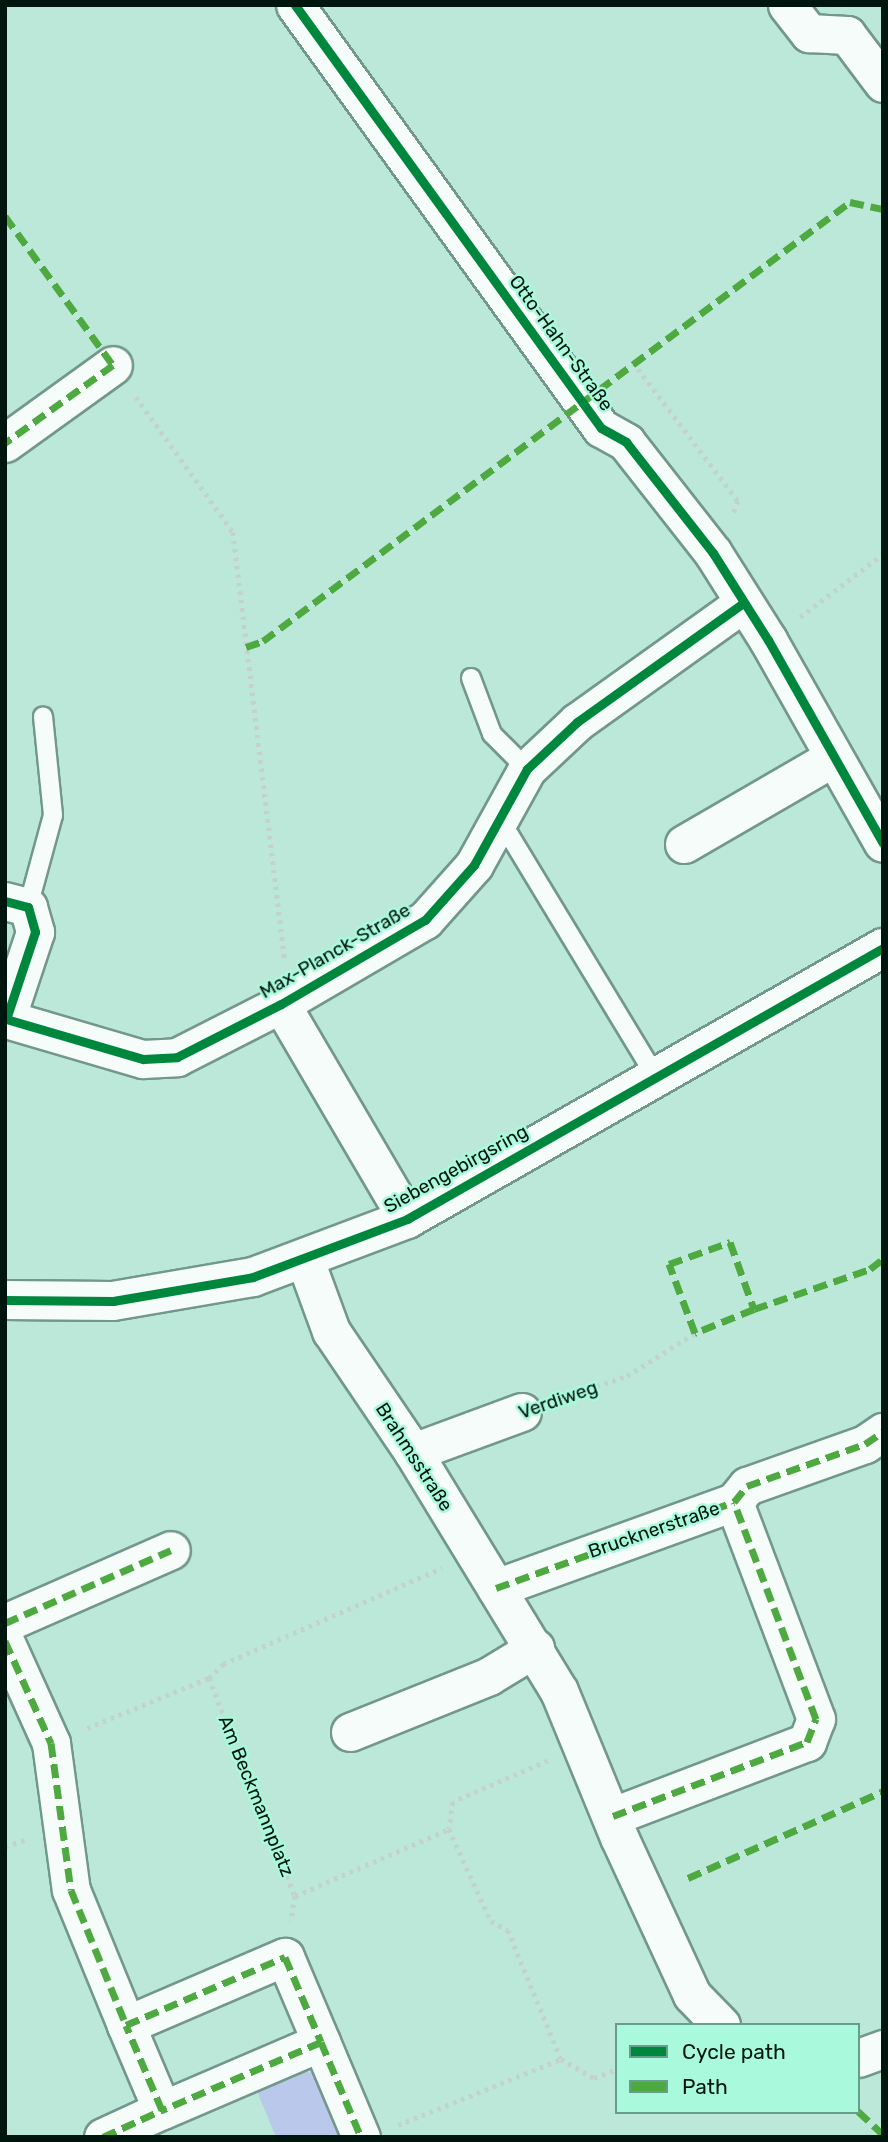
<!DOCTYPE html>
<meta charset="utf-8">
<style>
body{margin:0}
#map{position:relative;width:888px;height:2142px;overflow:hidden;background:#bbe8d8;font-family:Rubik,sans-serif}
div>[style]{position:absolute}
.green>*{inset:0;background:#b9c8eb}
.path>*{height:4.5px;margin-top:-2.25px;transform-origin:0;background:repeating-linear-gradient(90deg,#c4d2cd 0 3.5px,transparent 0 8.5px)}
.roads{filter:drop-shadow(2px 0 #72978b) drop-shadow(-2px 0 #72978b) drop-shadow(0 2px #72978b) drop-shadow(0 -2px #72978b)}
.lane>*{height:18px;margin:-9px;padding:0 9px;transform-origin:9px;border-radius:9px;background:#f5fcf9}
.street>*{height:37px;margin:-18.5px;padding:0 18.5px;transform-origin:18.5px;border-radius:18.5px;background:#f5fcf9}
.secondary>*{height:38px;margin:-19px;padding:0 19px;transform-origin:19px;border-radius:19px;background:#f5fcf9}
.quiet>*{height:7px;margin-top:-3.5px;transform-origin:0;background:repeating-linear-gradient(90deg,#4fa941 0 14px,transparent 0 21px)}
.cycleway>*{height:9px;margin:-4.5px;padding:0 4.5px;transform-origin:4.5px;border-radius:4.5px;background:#00873e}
span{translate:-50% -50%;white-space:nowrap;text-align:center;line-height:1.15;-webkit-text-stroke:5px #a9fadd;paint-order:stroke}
.street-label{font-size:19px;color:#00150d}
.frame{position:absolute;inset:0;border:7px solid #00150d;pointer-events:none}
.legend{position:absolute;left:615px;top:2023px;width:245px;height:91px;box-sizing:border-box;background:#a9fadd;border:2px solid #659e8a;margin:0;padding:9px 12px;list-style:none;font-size:21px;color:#00150d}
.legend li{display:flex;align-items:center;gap:14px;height:35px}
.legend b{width:35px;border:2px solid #659e8a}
</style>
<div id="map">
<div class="green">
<div style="clip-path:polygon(294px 2067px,316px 2075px,344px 2137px,276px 2137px,254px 2084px)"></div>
</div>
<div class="path">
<div style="left:633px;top:362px;width:174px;rotate:52.9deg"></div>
<div style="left:738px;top:501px;width:15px;rotate:110deg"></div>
<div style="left:136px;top:397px;width:166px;rotate:54.3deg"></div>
<div style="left:233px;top:532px;width:430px;rotate:83.1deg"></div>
<div style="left:800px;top:617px;width:104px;rotate:-37.2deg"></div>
<div style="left:556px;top:1400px;width:75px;rotate:-18.7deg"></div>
<div style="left:627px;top:1376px;width:80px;rotate:-32.3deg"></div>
<div style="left:209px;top:1678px;width:234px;rotate:68.5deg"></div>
<div style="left:295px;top:1896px;width:26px;rotate:99deg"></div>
<div style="left:87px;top:1728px;width:132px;rotate:-22.3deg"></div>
<div style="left:209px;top:1678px;width:20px;rotate:-45deg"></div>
<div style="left:223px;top:1664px;width:239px;rotate:-23.7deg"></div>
<div style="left:548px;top:1761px;width:103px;rotate:156.7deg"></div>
<div style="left:453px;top:1802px;width:27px;rotate:98deg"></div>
<div style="left:449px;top:1829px;width:101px;rotate:65.5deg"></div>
<div style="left:491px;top:1921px;width:19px;rotate:28deg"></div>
<div style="left:508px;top:1930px;width:139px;rotate:67.7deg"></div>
<div style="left:561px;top:2059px;width:38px;rotate:30deg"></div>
<div style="left:594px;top:2078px;width:25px;rotate:-21deg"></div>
<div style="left:5px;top:1847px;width:23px;rotate:-20deg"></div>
<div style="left:295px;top:1896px;width:168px;rotate:-23.5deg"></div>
<div style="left:398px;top:2125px;width:176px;rotate:-22deg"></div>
</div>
<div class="roads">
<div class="lane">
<div style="left:471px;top:678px;width:60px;rotate:69.4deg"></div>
<div style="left:492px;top:734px;width:49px;rotate:45deg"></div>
<div style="left:498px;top:828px;width:14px;rotate:34deg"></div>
<div style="left:510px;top:836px;width:282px;rotate:58.8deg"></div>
<div style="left:28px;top:907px;width:95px;rotate:-74.8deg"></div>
<div style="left:53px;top:815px;width:99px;rotate:-95.8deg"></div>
</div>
<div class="street">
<div style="left:295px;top:5px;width:522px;rotate:54.12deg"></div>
<div style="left:601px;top:428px;width:29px;rotate:29deg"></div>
<div style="left:626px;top:442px;width:141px;rotate:51.9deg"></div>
<div style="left:713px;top:553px;width:103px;rotate:57.7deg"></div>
<div style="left:768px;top:640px;width:233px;rotate:60.5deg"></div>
<div style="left:787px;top:5px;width:36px;rotate:52deg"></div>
<div style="left:809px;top:33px;width:38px;rotate:3deg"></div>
<div style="left:847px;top:35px;width:60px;rotate:53.1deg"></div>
<div style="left:5px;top:443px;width:133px;rotate:-35.8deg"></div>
<div style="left:684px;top:844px;width:173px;rotate:-30.1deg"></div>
<div style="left:5px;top:901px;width:24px;rotate:15deg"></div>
<div style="left:28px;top:907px;width:26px;rotate:74deg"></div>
<div style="left:35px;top:932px;width:92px;rotate:108.4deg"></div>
<div style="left:6px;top:1019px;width:143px;rotate:16.3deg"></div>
<div style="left:143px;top:1059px;width:34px;rotate:-3deg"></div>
<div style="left:177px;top:1057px;width:117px;rotate:-27deg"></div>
<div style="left:281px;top:1004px;width:167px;rotate:-30.3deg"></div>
<div style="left:425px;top:920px;width:74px;rotate:-48.3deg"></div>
<div style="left:474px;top:865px;width:110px;rotate:-61.1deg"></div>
<div style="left:527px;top:769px;width:69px;rotate:-43.2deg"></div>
<div style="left:577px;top:722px;width:204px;rotate:-35.6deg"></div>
<div style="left:281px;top:1004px;width:249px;rotate:59.6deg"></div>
<div style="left:305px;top:1260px;width:76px;rotate:69.9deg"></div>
<div style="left:331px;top:1331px;width:146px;rotate:55.9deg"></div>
<div style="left:413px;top:1452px;width:280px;rotate:58.6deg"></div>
<div style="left:559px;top:1691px;width:158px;rotate:67.7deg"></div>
<div style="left:619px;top:1837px;width:174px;rotate:65.2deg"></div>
<div style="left:692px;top:1995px;width:42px;rotate:46deg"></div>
<div style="left:413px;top:1452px;width:116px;rotate:-20.2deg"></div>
<div style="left:496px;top:1588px;width:253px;rotate:-19.9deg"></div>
<div style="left:734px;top:1502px;width:21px;rotate:-51deg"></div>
<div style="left:747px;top:1486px;width:125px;rotate:-19.6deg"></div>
<div style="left:865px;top:1444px;width:22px;rotate:-34deg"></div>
<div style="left:5px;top:1623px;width:181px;rotate:-23.7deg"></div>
<div style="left:5px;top:1641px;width:112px;rotate:65.7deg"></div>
<div style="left:51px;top:1743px;width:148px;rotate:82.3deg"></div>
<div style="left:71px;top:1890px;width:146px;rotate:67.8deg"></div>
<div style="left:350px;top:1732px;width:150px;rotate:-21.9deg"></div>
<div style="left:489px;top:1676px;width:54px;rotate:-31.3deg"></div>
<div style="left:613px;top:1816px;width:208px;rotate:-20.9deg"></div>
<div style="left:807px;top:1742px;width:25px;rotate:-69deg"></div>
<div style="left:816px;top:1719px;width:232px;rotate:-110.7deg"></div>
<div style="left:321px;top:2042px;width:173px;rotate:156.8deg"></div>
<div style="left:162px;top:2110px;width:92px;rotate:-113deg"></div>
<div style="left:126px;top:2025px;width:173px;rotate:-23.2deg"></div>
<div style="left:285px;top:1957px;width:92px;rotate:67deg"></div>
<div style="left:321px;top:2042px;width:103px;rotate:67.2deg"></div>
<div style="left:858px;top:2058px;width:27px;rotate:-20deg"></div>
<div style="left:103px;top:2137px;width:65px;rotate:-24.6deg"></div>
</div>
<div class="secondary">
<div style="left:5px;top:1300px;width:108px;rotate:0.5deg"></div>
<div style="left:113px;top:1301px;width:142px;rotate:-9.7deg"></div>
<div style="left:253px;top:1277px;width:165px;rotate:-20.6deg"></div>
<div style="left:407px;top:1219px;width:548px;rotate:-29.65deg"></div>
</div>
</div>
<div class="quiet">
<div style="left:5px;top:216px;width:184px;rotate:54.1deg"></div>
<div style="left:113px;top:365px;width:133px;rotate:144.2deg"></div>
<div style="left:246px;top:647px;width:18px;rotate:-19deg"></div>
<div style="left:263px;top:641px;width:733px;rotate:-36.79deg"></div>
<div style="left:850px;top:202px;width:34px;rotate:12deg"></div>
<div style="left:730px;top:1242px;width:71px;rotate:70.3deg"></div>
<div style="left:754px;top:1309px;width:64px;rotate:157.9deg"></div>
<div style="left:695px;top:1333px;width:74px;rotate:-110.6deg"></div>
<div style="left:669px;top:1264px;width:65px;rotate:-19.8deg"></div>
<div style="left:754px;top:1309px;width:123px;rotate:-19deg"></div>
<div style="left:870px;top:1269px;width:16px;rotate:-38deg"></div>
<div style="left:496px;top:1588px;width:253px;rotate:-19.9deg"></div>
<div style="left:734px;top:1502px;width:21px;rotate:-51deg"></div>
<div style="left:747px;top:1486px;width:125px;rotate:-19.6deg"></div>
<div style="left:865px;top:1444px;width:22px;rotate:-34deg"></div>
<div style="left:5px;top:1623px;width:181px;rotate:-23.7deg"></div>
<div style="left:5px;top:1641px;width:112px;rotate:65.7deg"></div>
<div style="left:51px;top:1743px;width:148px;rotate:82.3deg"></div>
<div style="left:71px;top:1890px;width:146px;rotate:67.8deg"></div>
<div style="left:613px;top:1816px;width:208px;rotate:-20.9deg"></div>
<div style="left:807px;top:1742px;width:25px;rotate:-69deg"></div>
<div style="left:816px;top:1719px;width:232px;rotate:-110.7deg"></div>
<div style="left:688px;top:1878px;width:214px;rotate:-24deg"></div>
<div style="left:321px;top:2042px;width:173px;rotate:156.8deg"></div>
<div style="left:162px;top:2110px;width:92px;rotate:-113deg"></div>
<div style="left:126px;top:2025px;width:173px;rotate:-23.2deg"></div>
<div style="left:285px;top:1957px;width:92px;rotate:67deg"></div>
<div style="left:321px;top:2042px;width:103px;rotate:67.2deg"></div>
<div style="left:858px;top:2111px;width:34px;rotate:43deg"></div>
<div style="left:103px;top:2137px;width:65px;rotate:-24.6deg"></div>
</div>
<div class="cycleway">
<div style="left:295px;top:5px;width:522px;rotate:54.12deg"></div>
<div style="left:601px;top:428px;width:29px;rotate:29deg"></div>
<div style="left:626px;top:442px;width:141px;rotate:51.9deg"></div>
<div style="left:713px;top:553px;width:103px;rotate:57.7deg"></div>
<div style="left:768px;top:640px;width:233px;rotate:60.5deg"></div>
<div style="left:5px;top:901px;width:24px;rotate:15deg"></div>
<div style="left:28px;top:907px;width:26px;rotate:74deg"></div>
<div style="left:35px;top:932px;width:92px;rotate:108.4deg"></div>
<div style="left:6px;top:1019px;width:143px;rotate:16.3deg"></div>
<div style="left:143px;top:1059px;width:34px;rotate:-3deg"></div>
<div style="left:177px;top:1057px;width:117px;rotate:-27deg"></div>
<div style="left:281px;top:1004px;width:167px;rotate:-30.3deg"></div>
<div style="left:425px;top:920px;width:74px;rotate:-48.3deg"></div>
<div style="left:474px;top:865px;width:110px;rotate:-61.1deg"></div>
<div style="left:527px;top:769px;width:69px;rotate:-43.2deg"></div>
<div style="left:577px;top:722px;width:204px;rotate:-35.6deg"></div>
<div style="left:5px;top:1300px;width:108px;rotate:0.5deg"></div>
<div style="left:113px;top:1301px;width:142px;rotate:-9.7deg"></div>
<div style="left:253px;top:1277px;width:165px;rotate:-20.6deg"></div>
<div style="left:407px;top:1219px;width:548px;rotate:-29.65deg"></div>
</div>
<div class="street-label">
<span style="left:561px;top:343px;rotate:54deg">Otto-Hahn-Straße</span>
<span style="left:335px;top:951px;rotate:-30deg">Max-Planck-Straße</span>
<span style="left:456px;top:1169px;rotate:-29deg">Siebengebirgsring</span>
<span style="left:558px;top:1400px;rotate:-19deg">Verdiweg</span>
<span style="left:414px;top:1457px;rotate:57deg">Brahmsstraße</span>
<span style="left:654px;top:1530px;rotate:-19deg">Brucknerstraße</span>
<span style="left:256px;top:1796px;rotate:68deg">Am Beckmannplatz</span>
</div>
<div class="frame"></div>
<ul class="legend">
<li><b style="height:9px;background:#00873e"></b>Cycle path</li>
<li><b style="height:9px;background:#4fa941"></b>Path</li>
</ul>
</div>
